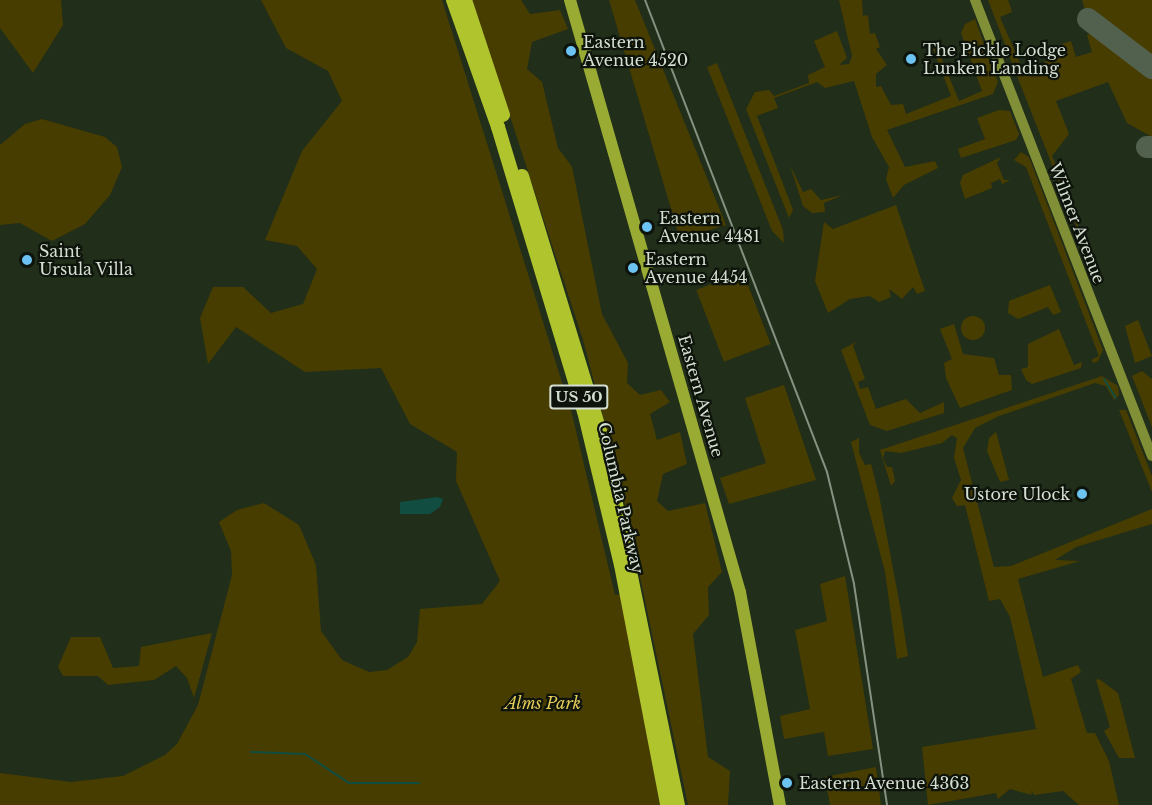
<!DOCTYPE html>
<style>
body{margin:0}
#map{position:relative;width:1152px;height:805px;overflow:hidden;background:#202e1a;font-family:"Libre Baskerville",serif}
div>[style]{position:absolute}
.green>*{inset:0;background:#483d00;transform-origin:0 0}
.round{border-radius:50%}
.water>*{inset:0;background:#114e41}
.stream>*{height:2px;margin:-1px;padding:0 1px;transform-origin:1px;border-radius:1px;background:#114e41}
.taxiway>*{height:22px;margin:-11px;padding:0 11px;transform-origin:11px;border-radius:11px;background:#52604e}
.secondary>*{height:10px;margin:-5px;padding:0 5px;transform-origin:5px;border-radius:5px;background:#818f37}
.primary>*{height:12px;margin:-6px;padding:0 6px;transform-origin:6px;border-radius:6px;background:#9aab34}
.highway>*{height:14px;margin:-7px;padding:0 7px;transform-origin:7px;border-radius:7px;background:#b0c42d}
.rail>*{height:2px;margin:-1px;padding:0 1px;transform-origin:1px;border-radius:1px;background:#859181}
.dots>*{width:16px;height:16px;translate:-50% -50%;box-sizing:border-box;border:3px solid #0e140b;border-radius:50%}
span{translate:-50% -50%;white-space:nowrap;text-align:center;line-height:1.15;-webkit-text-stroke:4.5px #0e140b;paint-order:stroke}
.shield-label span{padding:2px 4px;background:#0e140b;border:2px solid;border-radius:4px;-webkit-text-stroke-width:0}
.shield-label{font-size:15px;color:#d4ded1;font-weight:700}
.poi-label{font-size:16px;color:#d4ded1}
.left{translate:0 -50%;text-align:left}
.right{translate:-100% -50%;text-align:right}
.street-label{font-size:16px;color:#d4ded1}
.park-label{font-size:16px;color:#e3cb57;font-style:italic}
</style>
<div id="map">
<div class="green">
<div style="clip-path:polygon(0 0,61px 0,63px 25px,33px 73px,0 28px)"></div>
<div style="clip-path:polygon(261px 0,442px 0,572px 414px,615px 595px,627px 594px,667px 805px,0 805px,0 773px,71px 782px,123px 776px,165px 755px,177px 744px,198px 705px,232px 575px,231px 551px,219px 522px,237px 510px,264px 503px,299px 525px,316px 565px,321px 631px,342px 660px,369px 672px,387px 670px,408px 657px,417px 642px,420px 609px,482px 604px,500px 581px,456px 481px,457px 452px,410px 424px,381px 368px,305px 372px,236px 327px,208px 364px,200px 318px,213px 287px,243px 287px,271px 313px,303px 304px,317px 269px,297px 246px,265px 240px,302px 151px,342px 101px,328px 71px,286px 48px)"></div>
<div style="clip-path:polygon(472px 0,521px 0,530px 14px,560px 10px,568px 29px,532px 42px,527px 69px,542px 82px,558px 148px,572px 167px,602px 314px,628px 363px,627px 383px,640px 395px,661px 390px,670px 402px,650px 414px,657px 440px,680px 432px,687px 464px,663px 474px,657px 501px,668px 511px,705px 503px,722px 572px,708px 587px,709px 615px,693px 634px,708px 757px,730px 771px,728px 805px,688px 805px,618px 472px,583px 340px)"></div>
<div style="clip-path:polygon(609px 0,635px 0,726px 225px,680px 239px)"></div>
<div style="clip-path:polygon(839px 0,862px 0,863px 16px,868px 15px,870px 34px,875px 33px,880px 47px,876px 49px,887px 65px,876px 74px,876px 87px,881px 86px,891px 105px,903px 104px,906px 114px,951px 96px,933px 49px,937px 47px,959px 101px,982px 91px,961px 33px,965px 24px,975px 19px,998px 82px,993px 94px,887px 130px,905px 167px,935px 161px,938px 168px,904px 185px,893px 198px,886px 179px,889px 167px,872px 137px,854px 81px,825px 88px,817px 82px,774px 98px,778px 108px,757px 116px,793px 210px,789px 218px,746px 109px,755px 92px,769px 90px,774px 96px,809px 83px,808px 75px,825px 67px,814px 41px,837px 31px,847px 58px,839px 65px,849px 64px,852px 56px)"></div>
<div style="clip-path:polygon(988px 0,1008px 0,1010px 5px,1012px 12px,1000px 17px,1020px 63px,1014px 68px)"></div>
<div style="clip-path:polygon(1082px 0,1152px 0,1152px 65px,1086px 13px)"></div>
<div style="clip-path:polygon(1094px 32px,1152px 79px,1152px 137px,1127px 123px,1108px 82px,1056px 101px,1069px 134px,1052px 156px,1076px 212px,1079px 233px,1017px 76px,1056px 56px,1062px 44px,1071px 41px,1076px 57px,1092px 52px,1087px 35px)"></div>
<div style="clip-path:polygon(717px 63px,783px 230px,784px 243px,772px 231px,707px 67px)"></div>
<div style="clip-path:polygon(999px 110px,1010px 111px,1019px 134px,1016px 140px,961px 158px,958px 149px,985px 139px,977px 118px)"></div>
<div style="clip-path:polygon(42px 119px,105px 137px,117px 147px,122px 167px,110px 195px,85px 224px,52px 241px,20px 223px,0 225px,0 145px,25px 124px)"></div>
<div style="clip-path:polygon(1021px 152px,1029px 157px,1103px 350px,1098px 361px,1094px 363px,1091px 360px,1099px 356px,1026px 167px,1014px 160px)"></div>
<div style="clip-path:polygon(1001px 157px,997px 163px,1004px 180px,1010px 180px,1002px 184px,1000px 179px,991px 183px,992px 188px,965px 199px,960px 183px,963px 175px)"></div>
<div style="clip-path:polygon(790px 165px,803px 192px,811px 189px,821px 200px,843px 195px,824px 203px,825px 212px,812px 213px,803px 206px)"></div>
<div style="clip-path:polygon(896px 205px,925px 291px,917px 294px,913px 287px,902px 299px,889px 289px,891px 297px,879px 302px,870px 296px,850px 299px,828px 313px,815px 281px,824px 222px,833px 229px)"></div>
<div style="left:743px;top:272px;width:77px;height:50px;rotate:69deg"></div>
<div style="clip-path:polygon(1050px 285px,1061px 312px,1053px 315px,1048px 307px,1018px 319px,1008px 313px,1009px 301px)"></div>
<div class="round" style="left:961px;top:316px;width:24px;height:24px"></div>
<div style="clip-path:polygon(1138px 320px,1152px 356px,1135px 363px,1125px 326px)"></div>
<div style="clip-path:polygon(954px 324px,963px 354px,994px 358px,999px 375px,1011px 375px,1012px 390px,960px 408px,946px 378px,944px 363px,952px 359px,940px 329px)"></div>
<div style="clip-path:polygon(1059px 329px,1074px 365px,1082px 362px,1081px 368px,1032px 384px,1026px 380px,1021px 369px,1028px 367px,1028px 344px)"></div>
<div style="clip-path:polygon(856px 342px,853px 346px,865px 379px,858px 382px,860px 389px,868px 387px,876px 409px,906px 399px,920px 413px,944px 402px,944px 413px,887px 431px,870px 425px,841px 350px)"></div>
<div style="clip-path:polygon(1142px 371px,1152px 379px,1152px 427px,1132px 376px)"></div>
<div style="clip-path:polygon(1102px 376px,1118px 386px,1119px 395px,1114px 400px,1106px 386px,1095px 383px,999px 416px,975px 428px,963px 448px,994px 567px,1011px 566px,1152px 509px,1152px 524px,1076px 547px,1055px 560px,1080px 561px,1018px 579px,1043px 677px,1078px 665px,1081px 672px,1071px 679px,1087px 733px,1095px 733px,1109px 761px,1119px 805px,1079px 805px,1063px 791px,1034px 795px,1031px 790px,1032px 795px,1010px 789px,998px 799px,996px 793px,928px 805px,922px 747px,1036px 729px,1010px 617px,1000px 599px,989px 601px,965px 505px,957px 506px,952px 498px,961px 480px,954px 458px,957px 438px,952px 435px,942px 443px,901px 453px,885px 451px,883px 458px,887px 467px,892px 467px,895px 481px,891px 486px,880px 450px)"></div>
<div style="clip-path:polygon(784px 385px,816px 480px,729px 504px,720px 478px,766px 463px,745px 398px)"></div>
<div style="clip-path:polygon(1119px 410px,1126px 410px,1152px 476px,1152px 492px)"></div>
<div style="clip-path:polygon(996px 432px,1009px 480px,1000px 482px,987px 451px,989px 438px)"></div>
<div style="clip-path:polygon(859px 438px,859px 453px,865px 465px,871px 464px,879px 495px,901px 611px,908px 656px,897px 659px,885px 572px,851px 442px)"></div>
<div style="clip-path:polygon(845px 576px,873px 749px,828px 756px,824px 732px,784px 739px,780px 716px,810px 709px,795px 630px,827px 621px,820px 584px)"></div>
<div style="clip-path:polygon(212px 633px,194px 698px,187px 678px,176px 666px,154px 680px,108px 685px,98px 676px,63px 676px,58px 667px,71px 637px,100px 637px,113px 668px,139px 666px,141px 647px)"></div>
<div style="clip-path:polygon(1099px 679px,1118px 693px,1135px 758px,1119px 758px,1104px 731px,1110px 727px,1096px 680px)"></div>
<div style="clip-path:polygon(876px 767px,881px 805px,830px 805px,825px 777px)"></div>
</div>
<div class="water">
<div style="clip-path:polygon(438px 497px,443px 499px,440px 507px,430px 514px,400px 514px,400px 502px)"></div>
</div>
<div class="stream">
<div style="left:1104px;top:379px;width:22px;rotate:58deg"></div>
<div style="left:251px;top:752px;width:54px;rotate:2.1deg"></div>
<div style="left:305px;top:754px;width:53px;rotate:33.4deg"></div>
<div style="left:349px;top:783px;width:70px"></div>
</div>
<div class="taxiway">
<div style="left:1088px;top:19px;width:81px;rotate:37.4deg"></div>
<div style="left:1147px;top:147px;width:5px"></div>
</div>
<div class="secondary">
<div style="left:975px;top:0;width:489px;rotate:68.8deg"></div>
</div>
<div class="primary">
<div style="left:570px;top:0;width:616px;rotate:73.98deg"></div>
<div style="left:740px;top:592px;width:217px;rotate:79.4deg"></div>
</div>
<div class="highway">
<div style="left:453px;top:0;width:135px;rotate:70.5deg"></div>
<div style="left:498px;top:127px;width:297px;rotate:73.2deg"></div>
<div style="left:584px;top:411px;width:158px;rotate:76.5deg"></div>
<div style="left:621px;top:565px;width:244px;rotate:79.1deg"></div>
<div style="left:465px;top:0;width:121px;rotate:71.7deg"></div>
<div style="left:522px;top:176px;width:281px;rotate:73deg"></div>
<div style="left:604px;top:445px;width:368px;rotate:78.4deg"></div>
</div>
<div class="rail">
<div style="left:645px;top:0;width:506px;rotate:68.91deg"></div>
<div style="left:827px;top:472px;width:115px;rotate:76.4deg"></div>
<div style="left:854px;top:584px;width:223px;rotate:81.5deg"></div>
</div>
<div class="dots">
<div style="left:571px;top:51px;background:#6cc3f2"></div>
<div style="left:911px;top:59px;background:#6cc3f2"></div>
<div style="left:647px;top:227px;background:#6cc3f2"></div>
<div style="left:27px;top:260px;background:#6cc3f2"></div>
<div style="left:633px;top:268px;background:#6cc3f2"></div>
<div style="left:1082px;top:494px;background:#6cc3f2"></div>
<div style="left:787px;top:783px;background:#6cc3f2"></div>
</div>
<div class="shield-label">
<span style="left:579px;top:397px">US 50</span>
</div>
<div class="poi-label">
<span class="left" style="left:583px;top:51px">Eastern<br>Avenue 4520</span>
<span class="left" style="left:923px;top:59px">The Pickle Lodge<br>Lunken Landing</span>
<span class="left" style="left:659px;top:227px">Eastern<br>Avenue 4481</span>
<span class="left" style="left:39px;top:260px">Saint<br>Ursula Villa</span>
<span class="left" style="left:645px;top:268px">Eastern<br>Avenue 4454</span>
<span class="right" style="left:1070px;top:494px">Ustore Ulock</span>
<span class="left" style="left:799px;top:783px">Eastern Avenue 4363</span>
</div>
<div class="street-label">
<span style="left:1077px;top:223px;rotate:69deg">Wilmer Avenue</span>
<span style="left:701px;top:396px;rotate:74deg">Eastern Avenue</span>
<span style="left:621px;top:498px;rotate:77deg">Columbia Parkway</span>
</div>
<div class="park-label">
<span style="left:543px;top:703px">Alms Park</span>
</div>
</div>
